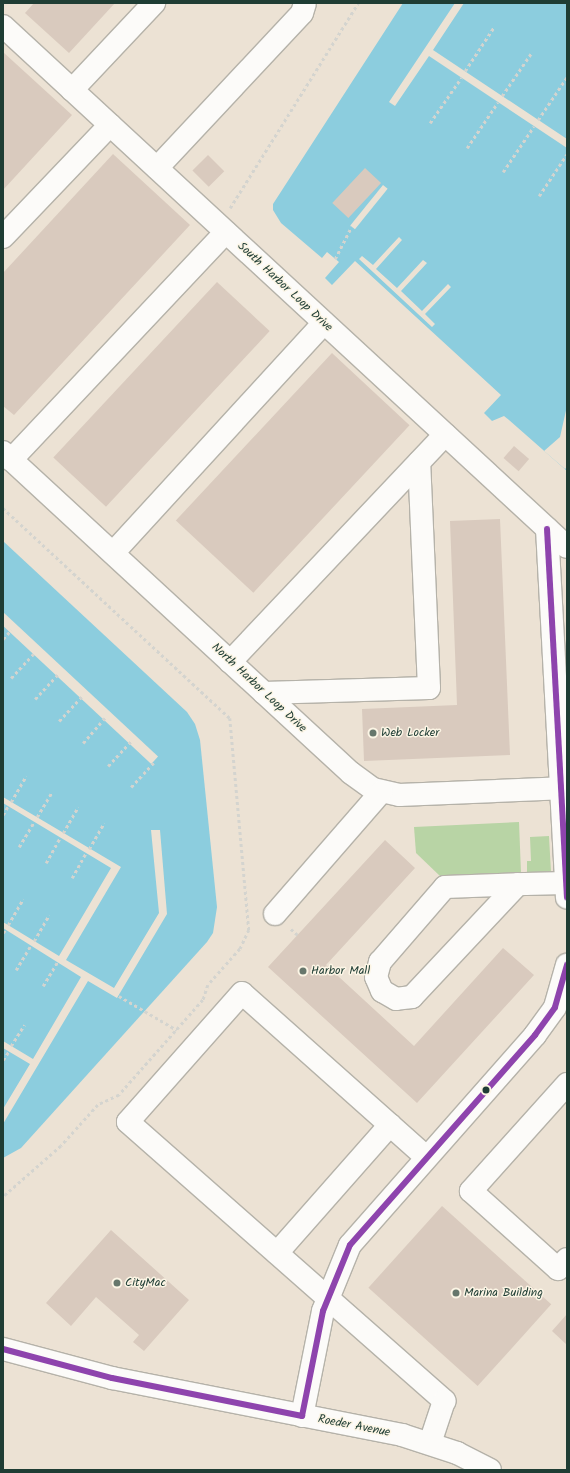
<!DOCTYPE html>
<style>
body{margin:0}
#map{position:relative;width:570px;height:1473px;overflow:hidden;background:#ece2d4;font-family:Kalam,sans-serif}
div>[style]{position:absolute}
.green>*{inset:0;background:#b8d4a5}
.water>*{inset:0;background:#8ccdde}
.pier>*{inset:0;background:#ece2d4;transform-origin:0 0}
.building>*{inset:0;background:#d9cabe;transform-origin:0 0}
.path>*{height:2.5px;margin-top:-1.25px;transform-origin:0;background:repeating-linear-gradient(90deg,#d4d4cf 0 3px,transparent 0 6px)}
.roads{filter:drop-shadow(1px 0 #b5b2a9) drop-shadow(-1px 0 #b5b2a9) drop-shadow(0 1px #b5b2a9) drop-shadow(0 -1px #b5b2a9)}
.minor>*{height:22px;margin:-11px;padding:0 11px;transform-origin:11px;border-radius:11px;background:#fcfbf9}
.bus-1>*{height:6px;margin:-3px;padding:0 3px;transform-origin:3px;border-radius:3px;background:#8e44ad}
.dots>*{width:11px;height:11px;translate:-50% -50%;box-sizing:border-box;border:2px solid #fcf5e5;border-radius:50%}
span{translate:-50% -50%;white-space:nowrap;text-align:center;line-height:1.15;-webkit-text-stroke:3px #fcf5e5;paint-order:stroke}
.street-label{font-size:12px;color:#1f3d34}
.poi-label{font-size:12px;color:#1f3d34}
.left{translate:0 -50%;text-align:left}
.frame{position:absolute;inset:0;border:4px solid #1f3d34;pointer-events:none}
</style>
<div id="map">
<div class="green">
<div style="clip-path:polygon(519px 822px,521px 873px,441px 877px,416px 853px,414px 827px)"></div>
<div style="clip-path:polygon(549px 836px,551px 872px,527px 873px,527px 861px,531px 861px,530px 837px)"></div>
</div>
<div class="water">
<div style="clip-path:polygon(403px 3px,567px 3px,567px 471px,509px 420px,504px 416px,492px 421px,484px 413px,501px 395px,355px 261px,332px 285px,325px 278px,339px 262px,327px 252px,322px 258px,281px 223px,273px 210px,273px 204px)"></div>
<div style="clip-path:polygon(3px 541px,187px 712px,195px 724px,200px 740px,217px 907px,213px 933px,207px 942px,21px 1148px,3px 1158px)"></div>
</div>
<div class="pier">
<div style="clip-path:polygon(455px 3px,464px 3px,433px 50px,567px 139px,567px 148px,429px 56px,395px 106px,389px 102px)"></div>
<div style="left:383px;top:185px;width:6px;height:52px;rotate:39deg"></div>
<div style="clip-path:polygon(399px 237px,402px 240px,376px 269px,397px 288px,423px 260px,427px 263px,401px 291px,422px 311px,448px 284px,451px 287px,425px 314px,435px 324px,432px 327px,359px 259px,362px 256px,373px 265px)"></div>
<div style="clip-path:polygon(567px 406px,567px 467px,565px 469px,544px 451px,560px 437px)"></div>
<div style="left:3px;top:612px;width:212px;height:10px;rotate:43deg"></div>
<div style="clip-path:polygon(3px 797px,121px 867px,66px 960px,114px 988px,159px 913px,151px 830px,160px 830px,167px 914px,117px 998px,88px 981px,3px 1124px,3px 1109px,30px 1064px,3px 1048px,3px 1041px,33px 1059px,81px 977px,3px 928px,3px 922px,59px 956px,111px 868px,3px 803px)"></div>
</div>
<div class="building">
<div style="clip-path:polygon(34px 3px,115px 3px,69px 53px,25px 13px)"></div>
<div style="clip-path:polygon(3px 52px,72px 115px,3px 190px)"></div>
<div style="clip-path:polygon(113px 154px,190px 225px,14px 415px,3px 406px,3px 273px)"></div>
<div style="left:208px;top:155px;width:23px;height:22px;rotate:45deg"></div>
<div style="left:365px;top:168px;width:22px;height:48px;rotate:43deg"></div>
<div style="left:217px;top:282px;width:72px;height:240px;rotate:43deg"></div>
<div style="left:332px;top:353px;width:106px;height:229px;rotate:43deg"></div>
<div style="left:514px;top:446px;width:20px;height:16px;rotate:41deg"></div>
<div style="clip-path:polygon(500px 519px,510px 755px,364px 761px,362px 709px,457px 705px,450px 521px)"></div>
<div style="clip-path:polygon(385px 840px,415px 868px,326px 965px,414px 1046px,503px 948px,534px 975px,417px 1103px,268px 967px)"></div>
<div style="left:442px;top:1206px;width:147px;height:110px;rotate:42deg"></div>
<div style="clip-path:polygon(111px 1230px,189px 1300px,144px 1351px,133px 1342px,139px 1335px,96px 1297px,71px 1326px,46px 1303px)"></div>
<div style="clip-path:polygon(567px 1314px,567px 1345px,552px 1331px)"></div>
</div>
<div class="path">
<div style="left:465px;top:71px;width:53px;rotate:-56.6deg"></div>
<div style="left:502px;top:96px;width:53px;rotate:-55.7deg"></div>
<div style="left:538px;top:120px;width:52px;rotate:-56deg"></div>
<div style="left:430px;top:123px;width:55px;rotate:-55.4deg"></div>
<div style="left:467px;top:148px;width:55px;rotate:-56deg"></div>
<div style="left:503px;top:172px;width:55px;rotate:-56deg"></div>
<div style="left:539px;top:196px;width:50px;rotate:-56.3deg"></div>
<div style="left:230px;top:208px;width:242px;rotate:-58deg"></div>
<div style="left:335px;top:259px;width:36px;rotate:-63deg"></div>
<div style="left:3px;top:508px;width:309px;rotate:42.8deg"></div>
<div style="left:230px;top:718px;width:213px;rotate:84.9deg"></div>
<div style="left:249px;top:930px;width:21px;rotate:115deg"></div>
<div style="left:240px;top:949px;width:48px;rotate:131.6deg"></div>
<div style="left:208px;top:985px;width:16px;rotate:108deg"></div>
<div style="left:203px;top:1000px;width:127px;rotate:131.5deg"></div>
<div style="left:119px;top:1095px;width:23px;rotate:155deg"></div>
<div style="left:98px;top:1105px;width:55px;rotate:132.1deg"></div>
<div style="left:61px;top:1146px;width:77px;rotate:138.7deg"></div>
<div style="left:3px;top:639px;width:12px;rotate:-48deg"></div>
<div style="left:11px;top:678px;width:35px;rotate:-47deg"></div>
<div style="left:35px;top:699px;width:35px;rotate:-47deg"></div>
<div style="left:59px;top:721px;width:35px;rotate:-47deg"></div>
<div style="left:83px;top:743px;width:35px;rotate:-49deg"></div>
<div style="left:108px;top:766px;width:35px;rotate:-47deg"></div>
<div style="left:131px;top:787px;width:34px;rotate:-47deg"></div>
<div style="left:11px;top:802px;width:30px;rotate:-60deg"></div>
<div style="left:3px;top:815px;width:10px;rotate:-61deg"></div>
<div style="left:37px;top:817px;width:29px;rotate:-59deg"></div>
<div style="left:63px;top:833px;width:30px;rotate:-60deg"></div>
<div style="left:19px;top:847px;width:29px;rotate:-59deg"></div>
<div style="left:89px;top:849px;width:30px;rotate:-60deg"></div>
<div style="left:46px;top:863px;width:29px;rotate:-61deg"></div>
<div style="left:72px;top:878px;width:29px;rotate:-61deg"></div>
<div style="left:8px;top:925px;width:30px;rotate:-60deg"></div>
<div style="left:291px;top:929px;width:9px;rotate:41deg"></div>
<div style="left:3px;top:933px;width:4px;rotate:-56deg"></div>
<div style="left:34px;top:941px;width:30px;rotate:-60deg"></div>
<div style="left:16px;top:970px;width:29px;rotate:-59deg"></div>
<div style="left:43px;top:986px;width:29px;rotate:-59deg"></div>
<div style="left:119px;top:996px;width:67px;rotate:30.4deg"></div>
<div style="left:11px;top:1046px;width:25px;rotate:-58deg"></div>
<div style="left:3px;top:1060px;width:11px;rotate:-56deg"></div>
</div>
<div class="roads">
<div class="minor">
<div style="left:3px;top:26px;width:768px;rotate:42.73deg"></div>
<div style="left:72px;top:90px;width:120px;rotate:-46.7deg"></div>
<div style="left:157px;top:168px;width:212px;rotate:-46.9deg"></div>
<div style="left:302px;top:13px;width:10px;rotate:-73deg"></div>
<div style="left:3px;top:237px;width:155px;rotate:-46.3deg"></div>
<div style="left:3px;top:452px;width:473px;rotate:42.7deg"></div>
<div style="left:351px;top:773px;width:27px;rotate:36deg"></div>
<div style="left:373px;top:789px;width:27px;rotate:13deg"></div>
<div style="left:399px;top:795px;width:168px;rotate:-2.4deg"></div>
<div style="left:11px;top:460px;width:313px;rotate:-46.7deg"></div>
<div style="left:547px;top:529px;width:369px;rotate:86.9deg"></div>
<div style="left:113px;top:553px;width:312px;rotate:-47.5deg"></div>
<div style="left:230px;top:662px;width:313px;rotate:-46.6deg"></div>
<div style="left:264px;top:693px;width:165px;rotate:-1.7deg"></div>
<div style="left:429px;top:688px;width:226px;rotate:-92.5deg"></div>
<div style="left:518px;top:884px;width:155px;rotate:133.2deg"></div>
<div style="left:412px;top:997px;width:16px;rotate:173deg"></div>
<div style="left:396px;top:999px;width:16px;rotate:-150deg"></div>
<div style="left:382px;top:991px;width:15px;rotate:-113deg"></div>
<div style="left:376px;top:977px;width:16px;rotate:-75deg"></div>
<div style="left:380px;top:962px;width:99px;rotate:-49.1deg"></div>
<div style="left:445px;top:887px;width:80px;rotate:-2.1deg"></div>
<div style="left:525px;top:884px;width:41px;rotate:-1.4deg"></div>
<div style="left:275px;top:914px;width:162px;rotate:-49deg"></div>
<div style="left:567px;top:1084px;width:144px;rotate:131.9deg"></div>
<div style="left:471px;top:1191px;width:117px;rotate:41.9deg"></div>
<div style="left:558px;top:1269px;width:13px;rotate:-48deg"></div>
<div style="left:426px;top:1157px;width:246px;rotate:-138.3deg"></div>
<div style="left:242px;top:993px;width:172px;rotate:131.5deg"></div>
<div style="left:128px;top:1122px;width:422px;rotate:41.4deg"></div>
<div style="left:444px;top:1401px;width:44px;rotate:108.4deg"></div>
<div style="left:277px;top:1253px;width:171px;rotate:-48.6deg"></div>
<div style="left:3px;top:1349px;width:113px;rotate:14.9deg"></div>
<div style="left:112px;top:1378px;width:296px;rotate:11.1deg"></div>
<div style="left:402px;top:1435px;width:58px;rotate:18.1deg"></div>
<div style="left:457px;top:1453px;width:37px;rotate:27deg"></div>
<div style="left:302px;top:1416px;width:107px;rotate:-78.7deg"></div>
<div style="left:323px;top:1311px;width:71px;rotate:-67.8deg"></div>
<div style="left:350px;top:1245px;width:280px;rotate:-48.6deg"></div>
<div style="left:535px;top:1035px;width:34px;rotate:-54deg"></div>
<div style="left:555px;top:1007px;width:44px;rotate:-74.1deg"></div>
</div>
</div>
<div class="bus-1">
<div style="left:547px;top:529px;width:369px;rotate:86.9deg"></div>
<div style="left:3px;top:1349px;width:113px;rotate:14.9deg"></div>
<div style="left:112px;top:1378px;width:194px;rotate:11.3deg"></div>
<div style="left:302px;top:1416px;width:107px;rotate:-78.7deg"></div>
<div style="left:323px;top:1311px;width:71px;rotate:-67.8deg"></div>
<div style="left:350px;top:1245px;width:280px;rotate:-48.6deg"></div>
<div style="left:535px;top:1035px;width:34px;rotate:-54deg"></div>
<div style="left:555px;top:1007px;width:44px;rotate:-74.1deg"></div>
</div>
<div class="dots">
<div style="left:373px;top:733px;background:#67776c"></div>
<div style="left:303px;top:971px;background:#67776c"></div>
<div style="left:486px;top:1090px;background:#1f3d34"></div>
<div style="left:117px;top:1283px;background:#67776c"></div>
<div style="left:456px;top:1293px;background:#67776c"></div>
</div>
<div class="street-label">
<span style="left:285px;top:287px;rotate:43deg">South Harbor Loop Drive</span>
<span style="left:259px;top:688px;rotate:43deg">North Harbor Loop Drive</span>
<span style="left:354px;top:1426px;rotate:11deg">Roeder Avenue</span>
</div>
<div class="poi-label">
<span class="left" style="left:381px;top:733px">Web Locker</span>
<span class="left" style="left:311px;top:971px">Harbor Mall</span>
<span class="left" style="left:125px;top:1283px">CityMac</span>
<span class="left" style="left:464px;top:1293px">Marina Building</span>
</div>
<div class="frame"></div>
</div>
